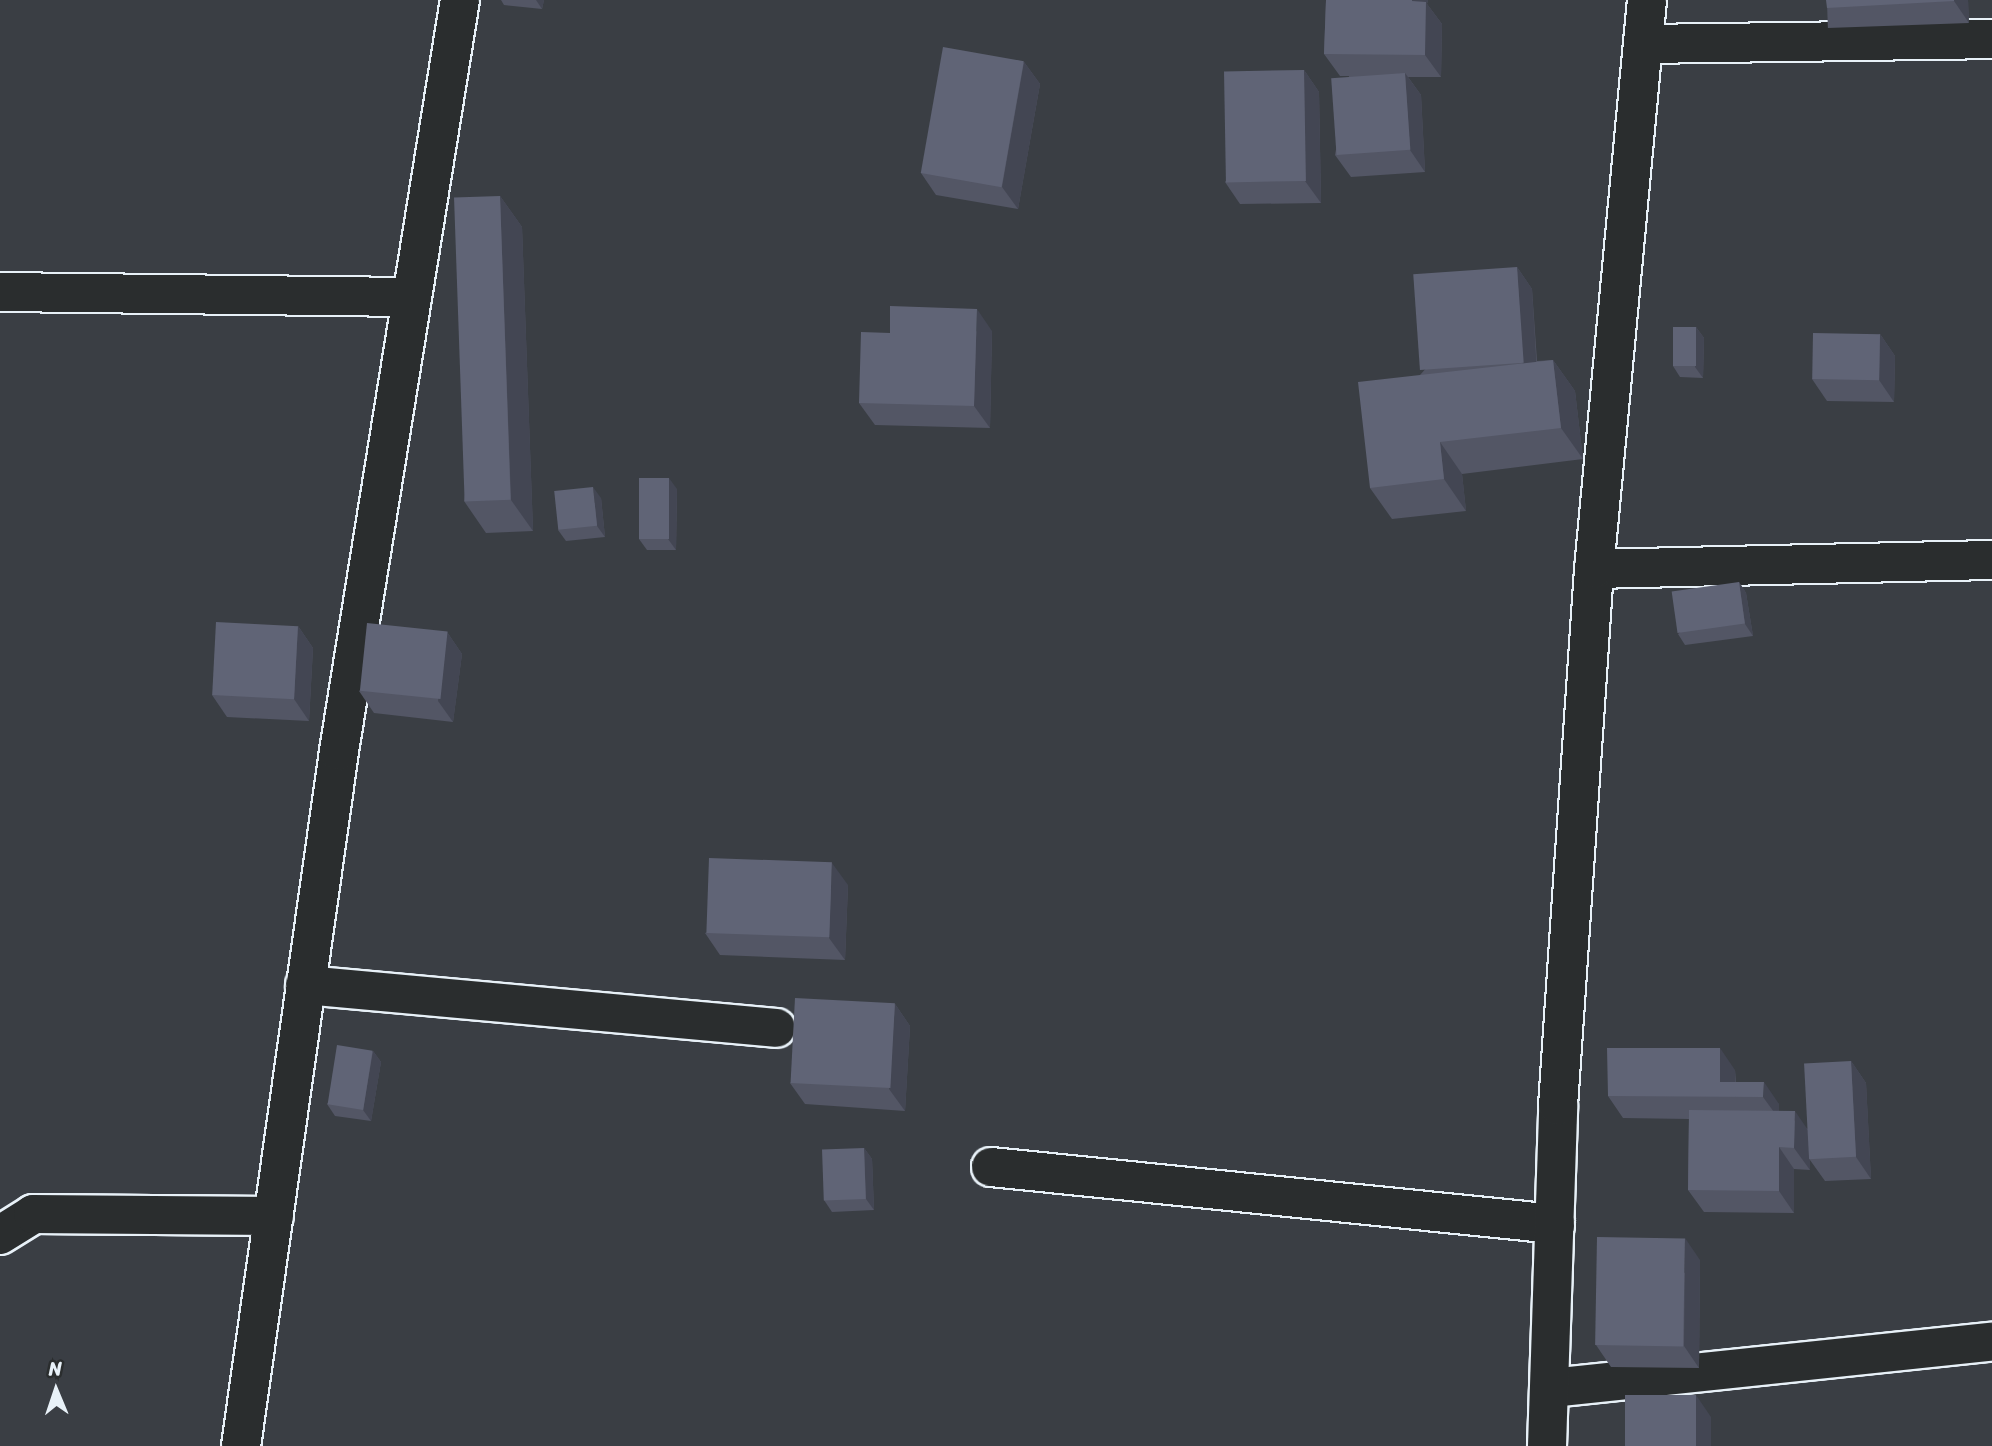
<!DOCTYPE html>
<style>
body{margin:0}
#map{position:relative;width:1992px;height:1446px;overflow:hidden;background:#3a3e44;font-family:Sriracha,sans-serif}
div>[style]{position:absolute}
.roads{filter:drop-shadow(2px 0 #e8f1f8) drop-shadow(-2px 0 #e8f1f8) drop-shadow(0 2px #e8f1f8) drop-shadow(0 -2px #e8f1f8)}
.minor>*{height:38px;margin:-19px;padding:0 19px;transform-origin:19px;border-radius:19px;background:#2a2d2e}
.wall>*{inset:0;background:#535665;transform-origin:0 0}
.shaded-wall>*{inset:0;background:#434653}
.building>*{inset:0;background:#606476;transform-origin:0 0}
span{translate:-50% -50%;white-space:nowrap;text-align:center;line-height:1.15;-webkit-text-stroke:5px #2a2d2e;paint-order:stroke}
.north{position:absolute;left:21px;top:1355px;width:70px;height:70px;-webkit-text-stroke:5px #2a2d2e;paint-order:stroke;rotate:358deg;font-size:19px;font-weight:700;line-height:28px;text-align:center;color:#e8f1f8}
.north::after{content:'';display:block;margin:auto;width:24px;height:32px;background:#e8f1f8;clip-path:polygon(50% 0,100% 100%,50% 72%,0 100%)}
</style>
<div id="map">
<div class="roads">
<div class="minor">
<div style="left:1643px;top:44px;width:349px;rotate:-0.8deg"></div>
<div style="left:0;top:292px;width:412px;rotate:0.7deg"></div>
<div style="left:1594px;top:569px;width:398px;rotate:-1.3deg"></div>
<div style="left:305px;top:985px;width:473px;rotate:5.2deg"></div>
<div style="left:991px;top:1167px;width:567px;rotate:5.77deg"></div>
<div style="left:0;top:1235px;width:39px;rotate:-32deg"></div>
<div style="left:33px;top:1214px;width:241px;rotate:0.5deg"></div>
<div style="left:1551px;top:1388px;width:443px;rotate:-6deg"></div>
<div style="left:241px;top:1446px;width:702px;rotate:-81.97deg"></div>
<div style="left:339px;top:751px;width:761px;rotate:-80.85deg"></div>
<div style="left:1547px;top:1446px;width:340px;rotate:-88.1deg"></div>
<div style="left:1558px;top:1106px;width:538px;rotate:-86.16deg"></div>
<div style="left:1594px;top:569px;width:571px;rotate:-84.68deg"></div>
</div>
</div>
<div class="wall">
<div style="clip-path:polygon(501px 0,544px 0,542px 9px,504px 5px)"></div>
<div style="clip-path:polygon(1326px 0,1428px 0,1427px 4px,1442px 24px,1441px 77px,1408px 77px,1421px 95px,1425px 172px,1351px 177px,1335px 155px,1349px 76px,1340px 76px,1324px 54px)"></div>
<div style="left:1968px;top:0;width:23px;height:141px;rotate:88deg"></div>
<div style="clip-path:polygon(1024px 62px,1040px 84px,1018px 209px,936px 195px,921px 173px)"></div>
<div style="clip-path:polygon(1304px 70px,1319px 92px,1321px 203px,1240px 204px,1225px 182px)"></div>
<div style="clip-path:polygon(500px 196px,522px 227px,533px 531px,486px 533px,464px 501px)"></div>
<div style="clip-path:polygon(1517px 267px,1532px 289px,1537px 361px,1553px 360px,1575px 391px,1583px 459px,1462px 474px,1466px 511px,1392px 519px,1370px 488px,1420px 375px)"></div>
<div style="clip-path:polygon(1696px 327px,1704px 338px,1703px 378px,1680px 377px,1673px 366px)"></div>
<div style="clip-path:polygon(992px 331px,990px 428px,875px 425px,859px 403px,890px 333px)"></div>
<div style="clip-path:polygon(1880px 334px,1895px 356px,1894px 402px,1827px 401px,1812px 379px)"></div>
<div style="clip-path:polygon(677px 489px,676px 550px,647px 550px,639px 539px)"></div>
<div style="clip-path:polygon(601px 498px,605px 537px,566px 541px,558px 530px)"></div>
<div style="clip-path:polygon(1739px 582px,1746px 593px,1753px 636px,1685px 645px,1678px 634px)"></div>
<div style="clip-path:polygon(298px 626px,313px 648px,309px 721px,227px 717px,212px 695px)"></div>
<div style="clip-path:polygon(447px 632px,462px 654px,453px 722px,374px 713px,359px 691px)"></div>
<div style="clip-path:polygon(848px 885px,845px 960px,720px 955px,705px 933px)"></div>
<div style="clip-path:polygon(895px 1004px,910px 1026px,905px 1111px,805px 1104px,790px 1083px)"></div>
<div style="clip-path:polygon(373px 1051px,381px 1062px,371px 1121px,335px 1116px,327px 1104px)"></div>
<div style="clip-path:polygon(1851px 1061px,1866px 1083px,1871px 1179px,1825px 1181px,1810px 1160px,1810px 1170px,1794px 1169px,1794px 1213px,1704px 1212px,1688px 1190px,1689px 1119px,1623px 1118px,1608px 1096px,1735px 1070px,1736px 1082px,1779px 1104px,1779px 1111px,1808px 1129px)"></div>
<div style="clip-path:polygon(864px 1148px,872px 1159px,874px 1210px,832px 1212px,824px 1200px)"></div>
<div style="clip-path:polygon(1700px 1260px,1699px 1368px,1611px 1367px,1596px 1345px)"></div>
</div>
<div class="shaded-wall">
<div style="clip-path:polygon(536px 0,544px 0,542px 9px)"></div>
<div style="clip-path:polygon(1412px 0,1428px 0,1427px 4px,1442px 24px,1441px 77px,1425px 55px)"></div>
<div style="clip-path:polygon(1954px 0,1968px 0,1969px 23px,1954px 1px)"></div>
<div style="clip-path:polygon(1024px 62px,1040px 84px,1018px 209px,1002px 187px)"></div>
<div style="clip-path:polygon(1304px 70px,1319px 92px,1321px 203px,1305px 181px)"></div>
<div style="clip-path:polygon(1405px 73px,1421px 95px,1425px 172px,1410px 150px)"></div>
<div style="clip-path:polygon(500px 196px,522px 227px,533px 531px,511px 500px)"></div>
<div style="clip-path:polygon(1517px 267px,1532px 289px,1538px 390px,1523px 369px)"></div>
<div style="clip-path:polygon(977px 309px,992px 331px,990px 428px,974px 406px)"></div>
<div style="clip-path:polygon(1696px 327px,1704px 338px,1703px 378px,1695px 367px)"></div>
<div style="clip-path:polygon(1880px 334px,1895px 356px,1894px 402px,1879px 380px)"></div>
<div style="clip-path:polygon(1553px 360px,1575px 391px,1583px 459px,1561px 428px)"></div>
<div style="clip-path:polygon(1440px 442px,1462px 474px,1466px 511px,1444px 479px)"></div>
<div style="clip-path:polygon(669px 478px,677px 489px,676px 550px,668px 539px)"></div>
<div style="clip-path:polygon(593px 487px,601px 498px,605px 537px,597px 526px)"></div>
<div style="clip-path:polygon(1739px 582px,1746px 593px,1753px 636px,1745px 624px)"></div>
<div style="clip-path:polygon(298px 626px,313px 648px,309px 721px,294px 699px)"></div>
<div style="clip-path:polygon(447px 632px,462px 654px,453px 722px,438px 701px)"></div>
<div style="clip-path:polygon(832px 863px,848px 885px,845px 960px,829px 938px)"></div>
<div style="clip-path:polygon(895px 1004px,910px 1026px,905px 1111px,889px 1089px)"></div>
<div style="clip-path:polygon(1720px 1048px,1735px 1070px,1736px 1097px,1720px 1082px)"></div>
<div style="clip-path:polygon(373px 1051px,381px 1062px,371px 1121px,363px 1110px)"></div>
<div style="clip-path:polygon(1851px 1061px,1866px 1083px,1871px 1179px,1856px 1157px)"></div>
<div style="clip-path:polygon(1764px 1082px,1779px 1104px,1779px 1119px,1763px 1097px)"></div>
<div style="clip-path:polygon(1795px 1111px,1810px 1133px,1810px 1170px,1794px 1148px)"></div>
<div style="clip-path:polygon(1779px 1147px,1794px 1169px,1794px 1213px,1779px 1191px)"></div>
<div style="clip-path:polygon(864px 1148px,872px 1159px,874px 1210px,866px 1199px)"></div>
<div style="clip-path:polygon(1685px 1238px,1700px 1260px,1699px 1368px,1684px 1346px)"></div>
<div style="clip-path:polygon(1696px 1395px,1711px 1417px,1711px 1446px,1696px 1446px)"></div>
</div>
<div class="building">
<div style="clip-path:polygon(1326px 0,1412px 0,1412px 1px,1426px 2px,1425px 55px,1324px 54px)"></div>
<div style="clip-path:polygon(1826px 0,1954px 0,1954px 1px,1827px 8px)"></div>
<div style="left:943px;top:47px;width:82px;height:128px;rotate:10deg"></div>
<div style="left:1304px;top:70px;width:111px;height:80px;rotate:89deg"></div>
<div style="left:1405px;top:73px;width:77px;height:74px;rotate:86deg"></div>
<div style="left:500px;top:196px;width:304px;height:46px;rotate:88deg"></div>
<div style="left:1517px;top:267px;width:96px;height:104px;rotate:86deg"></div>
<div style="clip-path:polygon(890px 306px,977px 309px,974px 406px,859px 403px,861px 332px,890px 333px)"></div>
<div style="left:1673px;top:327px;width:23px;height:39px"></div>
<div style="left:1813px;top:333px;width:67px;height:46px;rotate:1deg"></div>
<div style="clip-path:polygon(1553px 360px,1561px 428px,1440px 442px,1444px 479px,1370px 488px,1358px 382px)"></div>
<div style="left:639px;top:478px;width:30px;height:61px"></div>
<div style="left:593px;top:487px;width:39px;height:39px;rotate:84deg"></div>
<div style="left:1739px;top:582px;width:42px;height:68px;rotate:82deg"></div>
<div style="left:216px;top:622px;width:82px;height:73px;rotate:3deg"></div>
<div style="left:367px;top:623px;width:81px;height:68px;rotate:6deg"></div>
<div style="left:709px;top:858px;width:123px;height:75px;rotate:2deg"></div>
<div style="left:795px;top:998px;width:100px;height:85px;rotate:3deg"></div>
<div style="left:337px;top:1045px;width:36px;height:60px;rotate:9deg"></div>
<div style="clip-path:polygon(1607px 1048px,1720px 1048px,1720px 1082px,1764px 1082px,1763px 1097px,1608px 1096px)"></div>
<div style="left:1851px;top:1061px;width:96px;height:47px;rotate:87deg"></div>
<div style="clip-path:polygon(1689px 1110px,1795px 1111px,1794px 1148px,1779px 1147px,1779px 1191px,1688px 1190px)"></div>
<div style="left:864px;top:1148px;width:51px;height:42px;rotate:88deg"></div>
<div style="left:1597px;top:1237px;width:88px;height:108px;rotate:1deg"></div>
<div style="left:1625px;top:1395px;width:71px;height:51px"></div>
</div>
<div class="north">N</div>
</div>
